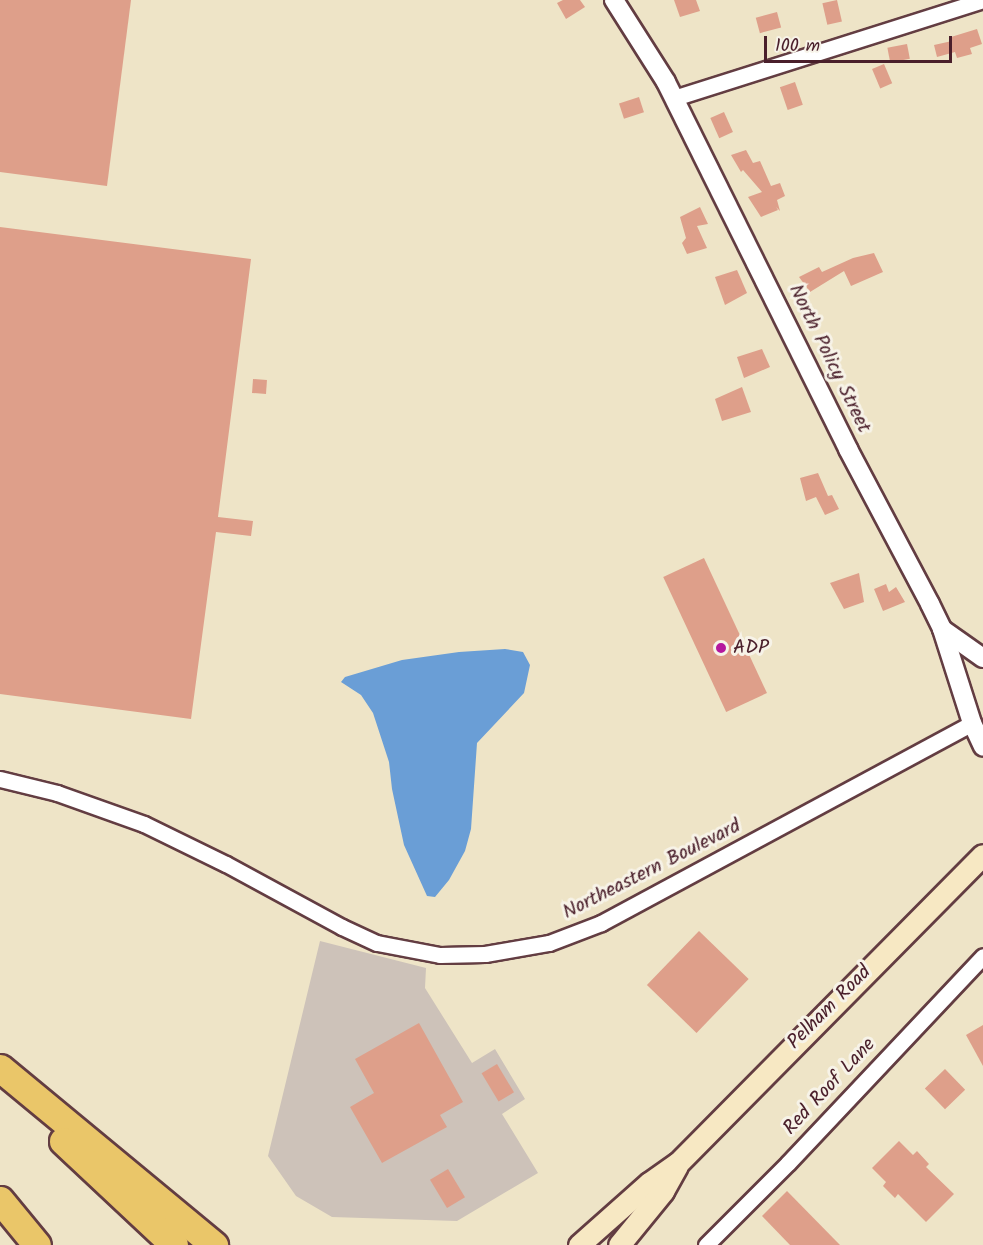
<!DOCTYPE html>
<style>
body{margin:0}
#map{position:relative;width:983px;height:1245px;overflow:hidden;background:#eee4c7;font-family:Kalam,sans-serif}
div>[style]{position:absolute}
.industrial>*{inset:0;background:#cdc2b9}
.water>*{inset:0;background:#6a9ed6}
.building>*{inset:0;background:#de9f8a;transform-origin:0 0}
.roads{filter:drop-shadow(2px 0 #633d42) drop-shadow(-2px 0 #633d42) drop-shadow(0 2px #633d42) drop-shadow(0 -2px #633d42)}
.minor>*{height:15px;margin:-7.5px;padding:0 7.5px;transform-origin:7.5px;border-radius:7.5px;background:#fff}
.tertiary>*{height:18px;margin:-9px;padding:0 9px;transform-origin:9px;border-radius:9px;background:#fff}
.secondary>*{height:21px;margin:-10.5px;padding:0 10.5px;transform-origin:10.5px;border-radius:10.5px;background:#f7e8c3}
.motorway>*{height:27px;margin:-13.5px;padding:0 13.5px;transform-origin:13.5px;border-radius:13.5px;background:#eac669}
.dots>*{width:16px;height:16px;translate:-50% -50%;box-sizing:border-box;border:3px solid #f7f3e8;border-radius:50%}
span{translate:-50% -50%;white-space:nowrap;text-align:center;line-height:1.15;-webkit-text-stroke:6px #f7f3e8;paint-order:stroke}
.street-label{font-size:20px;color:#4a1f2b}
.poi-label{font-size:20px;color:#4a1f2b}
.left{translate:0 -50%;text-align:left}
.scale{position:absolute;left:764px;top:36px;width:188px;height:27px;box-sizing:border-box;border:3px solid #4a1f2b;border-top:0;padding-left:8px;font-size:18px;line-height:21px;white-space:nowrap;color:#4a1f2b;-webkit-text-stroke:4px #f7f3e8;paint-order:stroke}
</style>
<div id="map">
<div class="industrial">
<div style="clip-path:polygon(320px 941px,426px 968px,425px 988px,472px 1063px,495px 1049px,525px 1099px,502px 1114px,538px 1173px,457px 1221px,332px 1217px,296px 1196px,268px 1156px)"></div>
</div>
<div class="water">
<div style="clip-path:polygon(505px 649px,523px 652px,530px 665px,524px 693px,477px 743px,471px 829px,465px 851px,449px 880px,435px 897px,427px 896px,404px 845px,392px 789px,389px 762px,373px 713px,361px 695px,341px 682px,345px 677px,402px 660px,459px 652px)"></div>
</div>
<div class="building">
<div style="clip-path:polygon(0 0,131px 0,107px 186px,0 172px)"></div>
<div style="clip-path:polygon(563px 0,580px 0,585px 7px,566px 19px,557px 3px)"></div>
<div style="clip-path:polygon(674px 0,696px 0,700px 11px,680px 17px)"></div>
<div style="left:837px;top:0;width:22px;height:15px;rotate:77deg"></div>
<div style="left:777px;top:12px;width:16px;height:22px;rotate:75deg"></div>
<div style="clip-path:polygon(977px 29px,982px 44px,970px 48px,972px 54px,957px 58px,955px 52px,937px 57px,934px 45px,952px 41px,951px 37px)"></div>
<div style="left:907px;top:44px;width:15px;height:20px;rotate:79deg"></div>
<div style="left:884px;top:64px;width:21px;height:13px;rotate:67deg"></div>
<div style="left:795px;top:82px;width:24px;height:16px;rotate:71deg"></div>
<div style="left:639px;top:97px;width:16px;height:21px;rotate:72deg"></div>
<div style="left:724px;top:112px;width:22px;height:15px;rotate:66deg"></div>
<div style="clip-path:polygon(746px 150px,753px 163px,760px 161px,771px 186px,780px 183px,785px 196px,777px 200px,780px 211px,776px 207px,778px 210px,761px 217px,748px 197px,762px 192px,743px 170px,741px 172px,731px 155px)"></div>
<div style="clip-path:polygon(700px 207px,708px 224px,697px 226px,707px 248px,687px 254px,682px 243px,686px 238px,680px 217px)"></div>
<div style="clip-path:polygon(0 227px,251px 259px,218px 517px,253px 521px,251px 536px,216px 532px,191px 719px,0 694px)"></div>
<div style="clip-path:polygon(874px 253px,883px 272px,851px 286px,844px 271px,810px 292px,799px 277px,819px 267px,822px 272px,853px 258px)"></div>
<div style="clip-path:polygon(737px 270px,747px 293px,725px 305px,715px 277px)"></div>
<div style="clip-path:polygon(762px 349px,770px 367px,744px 378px,737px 357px)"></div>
<div style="left:253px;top:379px;width:14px;height:14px;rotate:4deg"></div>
<div style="clip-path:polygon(742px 387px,751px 412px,722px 421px,715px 399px)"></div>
<div style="clip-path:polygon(818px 473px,828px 496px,832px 495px,839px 509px,825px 515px,816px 497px,806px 501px,800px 478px)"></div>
<div style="left:704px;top:558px;width:149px;height:45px;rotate:65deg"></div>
<div style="clip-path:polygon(859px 573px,864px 602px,844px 609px,830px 583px)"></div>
<div style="clip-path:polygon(886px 584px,889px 592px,896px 587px,905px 602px,883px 611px,874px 589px)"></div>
<div style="left:699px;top:931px;width:69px;height:75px;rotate:44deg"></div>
<div style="clip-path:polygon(419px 1023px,463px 1102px,440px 1115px,447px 1127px,382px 1163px,350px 1107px,374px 1093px,355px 1059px)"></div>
<div style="clip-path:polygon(983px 1025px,983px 1066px,966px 1035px)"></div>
<div style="left:497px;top:1064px;width:33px;height:18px;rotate:59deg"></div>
<div style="left:945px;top:1069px;width:29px;height:28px;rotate:46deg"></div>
<div style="clip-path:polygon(899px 1141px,913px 1155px,917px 1151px,929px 1164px,926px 1167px,954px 1194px,926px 1222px,898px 1194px,895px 1198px,883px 1186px,886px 1182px,872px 1168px)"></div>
<div style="left:448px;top:1169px;width:33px;height:21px;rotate:59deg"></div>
<div style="clip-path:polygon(787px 1191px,840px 1245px,790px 1245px,762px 1216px)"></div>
</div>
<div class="roads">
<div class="minor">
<div style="left:674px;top:98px;width:324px;rotate:-17.6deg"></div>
<div style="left:0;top:779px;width:59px;rotate:13.8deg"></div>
<div style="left:57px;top:793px;width:92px;rotate:19.6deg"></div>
<div style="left:144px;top:824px;width:91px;rotate:26deg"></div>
<div style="left:226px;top:864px;width:132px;rotate:28.5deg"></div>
<div style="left:342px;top:927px;width:38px;rotate:25deg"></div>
<div style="left:377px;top:943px;width:64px;rotate:10.8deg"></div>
<div style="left:440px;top:955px;width:45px;rotate:-1.3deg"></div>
<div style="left:485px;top:954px;width:65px;rotate:-9.8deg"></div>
<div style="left:549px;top:943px;width:56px;rotate:-21deg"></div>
<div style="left:601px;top:923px;width:421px;rotate:-28.3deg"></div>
<div style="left:706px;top:1245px;width:116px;rotate:-45deg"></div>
<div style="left:788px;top:1163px;width:284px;rotate:-46.7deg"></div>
</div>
<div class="tertiary">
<div style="left:614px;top:0;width:97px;rotate:57.6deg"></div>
<div style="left:666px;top:82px;width:410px;rotate:63.6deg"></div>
<div style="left:848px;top:449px;width:175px;rotate:62.1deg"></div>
<div style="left:930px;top:604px;width:28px;rotate:64deg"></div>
<div style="left:942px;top:629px;width:99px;rotate:72.3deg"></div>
<div style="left:972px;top:723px;width:26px;rotate:65deg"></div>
<div style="left:942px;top:629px;width:50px;rotate:35.3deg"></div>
</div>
<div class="secondary">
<div style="left:579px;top:1245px;width:94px;rotate:-41.5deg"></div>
<div style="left:649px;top:1183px;width:35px;rotate:-35deg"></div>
<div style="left:678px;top:1163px;width:433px;rotate:-45.3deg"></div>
<div style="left:619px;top:1245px;width:70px;rotate:-50.8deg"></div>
<div style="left:663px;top:1191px;width:29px;rotate:-61deg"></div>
</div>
<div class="motorway">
<div style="left:0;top:1068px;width:278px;rotate:39.6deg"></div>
<div style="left:63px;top:1141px;width:152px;rotate:43.1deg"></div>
<div style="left:0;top:1200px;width:58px;rotate:50.6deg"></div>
</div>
</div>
<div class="dots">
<div style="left:721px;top:648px;background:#b5179e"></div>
</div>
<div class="street-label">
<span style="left:829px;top:359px;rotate:64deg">North Policy Street</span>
<span style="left:652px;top:870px;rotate:-27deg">Northeastern Boulevard</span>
<span style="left:830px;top:1008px;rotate:-45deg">Pelham Road</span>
<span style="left:830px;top:1087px;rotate:-47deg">Red Roof Lane</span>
</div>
<div class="poi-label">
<span class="left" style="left:733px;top:648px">ADP</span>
</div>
<div class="scale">100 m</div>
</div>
